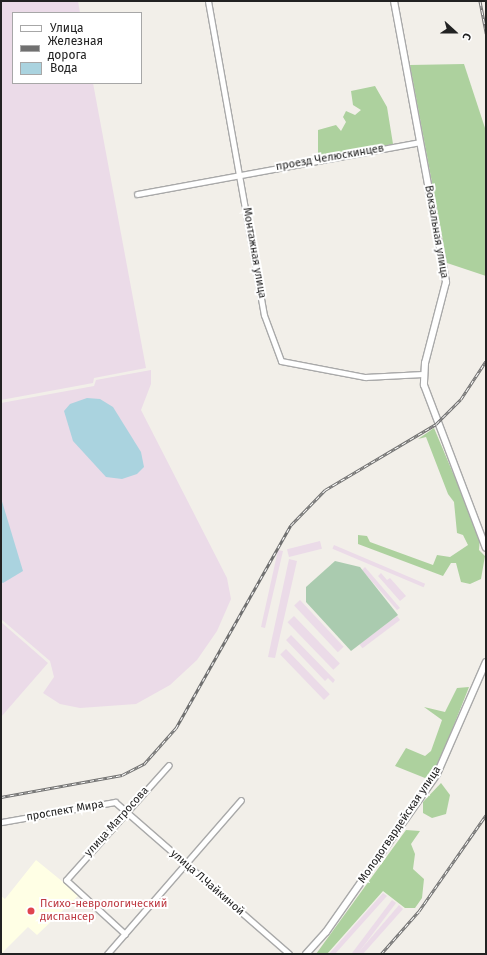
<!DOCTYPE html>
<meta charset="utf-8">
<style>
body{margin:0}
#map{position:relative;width:487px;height:955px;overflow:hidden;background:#f2efe9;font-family:"Fira Sans",sans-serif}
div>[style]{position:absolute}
.industrial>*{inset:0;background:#ebdbe8;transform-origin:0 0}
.education>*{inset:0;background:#ffffe5}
.forest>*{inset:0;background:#add19e}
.cemetery>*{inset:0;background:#aacbaf}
.water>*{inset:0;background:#aad3df}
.roads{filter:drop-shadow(1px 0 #a9a9a9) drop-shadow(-1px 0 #a9a9a9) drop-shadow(0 1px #a9a9a9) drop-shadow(0 -1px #a9a9a9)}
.minor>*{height:5px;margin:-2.5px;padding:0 2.5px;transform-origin:2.5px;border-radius:2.5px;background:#fff}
.tertiary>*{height:6px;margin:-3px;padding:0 3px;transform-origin:3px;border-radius:3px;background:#fff}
.rail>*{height:3px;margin-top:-1.5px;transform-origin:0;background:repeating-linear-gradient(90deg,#fff 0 4.5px,#707070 0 9px);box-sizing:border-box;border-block:1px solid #707070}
.dots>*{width:11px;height:11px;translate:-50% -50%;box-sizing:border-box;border:2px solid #fff;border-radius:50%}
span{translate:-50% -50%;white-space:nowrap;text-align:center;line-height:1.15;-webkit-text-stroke:4px #fff;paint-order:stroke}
.street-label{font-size:11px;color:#222}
.health-label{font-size:11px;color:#be3a42}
.left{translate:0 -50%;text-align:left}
.frame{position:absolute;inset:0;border:2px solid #222;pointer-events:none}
.legend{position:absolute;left:12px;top:12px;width:130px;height:72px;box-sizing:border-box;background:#fff;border:1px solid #a7a7a7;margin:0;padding:5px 7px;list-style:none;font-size:12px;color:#222}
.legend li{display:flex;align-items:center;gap:8px;height:20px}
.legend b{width:20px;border:1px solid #a7a7a7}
.north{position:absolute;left:435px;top:12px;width:40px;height:40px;-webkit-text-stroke:3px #fff;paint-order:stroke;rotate:111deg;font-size:11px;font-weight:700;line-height:16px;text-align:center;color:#222}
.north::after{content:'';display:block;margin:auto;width:14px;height:18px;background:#222;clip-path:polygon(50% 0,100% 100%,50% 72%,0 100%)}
</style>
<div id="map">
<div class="industrial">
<div style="clip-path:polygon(1px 1px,78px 1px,80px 13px,13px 13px,13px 83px,93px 83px,146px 368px,94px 378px,93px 383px,1px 400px)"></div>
<div style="clip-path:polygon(151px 370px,151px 384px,141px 410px,227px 578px,231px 599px,217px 631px,197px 660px,170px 685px,136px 704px,80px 708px,60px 704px,43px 693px,54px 677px,50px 661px,1px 619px,1px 403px,94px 386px,96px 380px)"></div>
<div style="left:320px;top:541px;width:8px;height:34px;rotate:76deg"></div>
<div style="left:334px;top:545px;width:99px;height:4px;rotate:23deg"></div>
<div style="clip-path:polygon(278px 550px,283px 551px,265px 628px,261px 627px)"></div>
<div style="clip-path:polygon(289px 559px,297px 561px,275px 658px,268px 657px)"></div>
<div style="clip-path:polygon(365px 567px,400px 608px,397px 610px,362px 570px)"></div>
<div style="clip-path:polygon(381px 573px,387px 580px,390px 578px,406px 596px,400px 601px,378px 576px)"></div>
<div style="left:300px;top:600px;width:64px;height:8px;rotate:47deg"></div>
<div style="left:294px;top:616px;width:66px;height:9px;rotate:46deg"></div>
<div style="left:397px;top:616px;width:5px;height:47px;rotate:53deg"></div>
<div style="clip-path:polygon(1px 622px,48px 663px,1px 717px)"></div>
<div style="clip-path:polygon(291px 635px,335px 680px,333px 683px,328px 678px,325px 681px,286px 640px)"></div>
<div style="left:286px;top:649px;width:63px;height:8px;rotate:46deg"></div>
<div style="clip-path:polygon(383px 893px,387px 896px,335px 954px,329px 954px)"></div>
<div style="left:392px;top:900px;width:5px;height:72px;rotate:37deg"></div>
<div style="clip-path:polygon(399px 905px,403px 909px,363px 954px,357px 954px)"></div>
</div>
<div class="education">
<div style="clip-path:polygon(36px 860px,79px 895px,37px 935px,28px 927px,1px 954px,1px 896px,5px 899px)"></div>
</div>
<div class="forest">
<div style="clip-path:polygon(464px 64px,486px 131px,486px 276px,447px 263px,410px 65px)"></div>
<div style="clip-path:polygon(375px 86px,387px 107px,393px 144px,325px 156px,318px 154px,318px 130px,336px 125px,341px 131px,346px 122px,343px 117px,346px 111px,355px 115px,361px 110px,353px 105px,351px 91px)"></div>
<div style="clip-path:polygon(434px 428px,480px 537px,479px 550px,485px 556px,481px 579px,470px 584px,461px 582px,456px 563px,451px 563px,443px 576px,358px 544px,358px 535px,367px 536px,370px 542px,433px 565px,437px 555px,450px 557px,468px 545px,463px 535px,457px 533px,454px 502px,448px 494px,426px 437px,418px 439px)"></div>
<div style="clip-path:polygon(469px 687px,435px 773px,425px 778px,395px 766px,406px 748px,425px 756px,431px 751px,442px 720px,424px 707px,445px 712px,457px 688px)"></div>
<div style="clip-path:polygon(441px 783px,450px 795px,446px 814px,432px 818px,423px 813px,423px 802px)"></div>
<div style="clip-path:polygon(406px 830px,420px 831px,411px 844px,415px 854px,413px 869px,424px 879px,422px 898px,415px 908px,405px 908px,383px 891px,327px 954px,316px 954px)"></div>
</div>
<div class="cemetery">
<div style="clip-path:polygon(335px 561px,360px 567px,398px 615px,351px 651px,306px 602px,306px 587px)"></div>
</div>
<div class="water">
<div style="clip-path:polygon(87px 398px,100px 399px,113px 407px,141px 452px,144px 467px,137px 474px,122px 479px,106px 477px,73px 441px,64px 411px,70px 404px)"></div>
<div style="clip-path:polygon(1px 498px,23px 571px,3px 583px,1px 582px)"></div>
</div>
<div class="roads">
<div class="minor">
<div style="left:208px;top:1px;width:319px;rotate:79.9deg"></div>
<div style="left:264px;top:315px;width:49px;rotate:69.7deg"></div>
<div style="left:281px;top:361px;width:86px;rotate:10.8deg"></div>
<div style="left:365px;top:377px;width:58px;rotate:-3deg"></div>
<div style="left:137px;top:194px;width:287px;rotate:-10.4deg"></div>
<div style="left:1px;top:822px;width:116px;rotate:-10deg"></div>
<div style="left:115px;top:802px;width:231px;rotate:41.1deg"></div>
<div style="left:125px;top:934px;width:80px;rotate:-137.5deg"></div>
<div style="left:66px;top:880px;width:154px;rotate:-48.2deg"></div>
<div style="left:107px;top:954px;width:204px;rotate:-49deg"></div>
</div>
<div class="tertiary">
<div style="left:394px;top:1px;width:286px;rotate:79.5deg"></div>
<div style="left:446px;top:282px;width:84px;rotate:104.5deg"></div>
<div style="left:425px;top:363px;width:22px;rotate:93deg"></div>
<div style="left:424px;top:385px;width:174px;rotate:69.2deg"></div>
<div style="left:306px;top:954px;width:30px;rotate:-48deg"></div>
<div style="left:326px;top:932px;width:193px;rotate:-54.9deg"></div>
<div style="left:437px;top:774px;width:122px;rotate:-66.4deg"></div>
</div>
</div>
<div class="rail">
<div style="left:480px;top:1px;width:33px;rotate:79deg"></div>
<div style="left:1px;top:797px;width:123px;rotate:-10.3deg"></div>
<div style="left:122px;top:775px;width:25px;rotate:-27deg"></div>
<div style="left:144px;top:764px;width:48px;rotate:-48.4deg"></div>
<div style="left:176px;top:728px;width:233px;rotate:-60.5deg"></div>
<div style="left:291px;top:525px;width:49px;rotate:-45.8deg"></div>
<div style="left:325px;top:490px;width:129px;rotate:-30.7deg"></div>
<div style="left:436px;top:424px;width:35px;rotate:-45deg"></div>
<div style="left:461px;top:399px;width:45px;rotate:-56.7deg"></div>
<div style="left:381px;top:954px;width:57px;rotate:-48.5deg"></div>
<div style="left:419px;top:911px;width:117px;rotate:-55.1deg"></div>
</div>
<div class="dots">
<div style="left:31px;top:911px;background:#e0444e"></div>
</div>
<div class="street-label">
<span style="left:330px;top:158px;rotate:-10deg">проезд Челюскинцев</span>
<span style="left:436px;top:232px;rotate:80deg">Вокзальная улица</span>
<span style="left:254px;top:253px;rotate:80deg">Монтажная улица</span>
<span style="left:65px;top:811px;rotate:-10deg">проспект Мира</span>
<span style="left:117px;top:822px;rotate:-48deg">улица Матросова</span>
<span style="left:400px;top:825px;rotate:-56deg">Молодогвардейская улица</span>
<span style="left:207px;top:883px;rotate:41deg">улица Л.Чайкиной</span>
</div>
<div class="health-label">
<span class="left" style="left:40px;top:911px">Психо-неврологический<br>диспансер</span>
</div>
<div class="frame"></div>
<ul class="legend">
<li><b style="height:5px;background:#fff"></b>Улица</li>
<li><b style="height:5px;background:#707070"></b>Железная дорога</li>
<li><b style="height:11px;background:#aad3df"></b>Вода</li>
</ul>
<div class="north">С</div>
</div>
